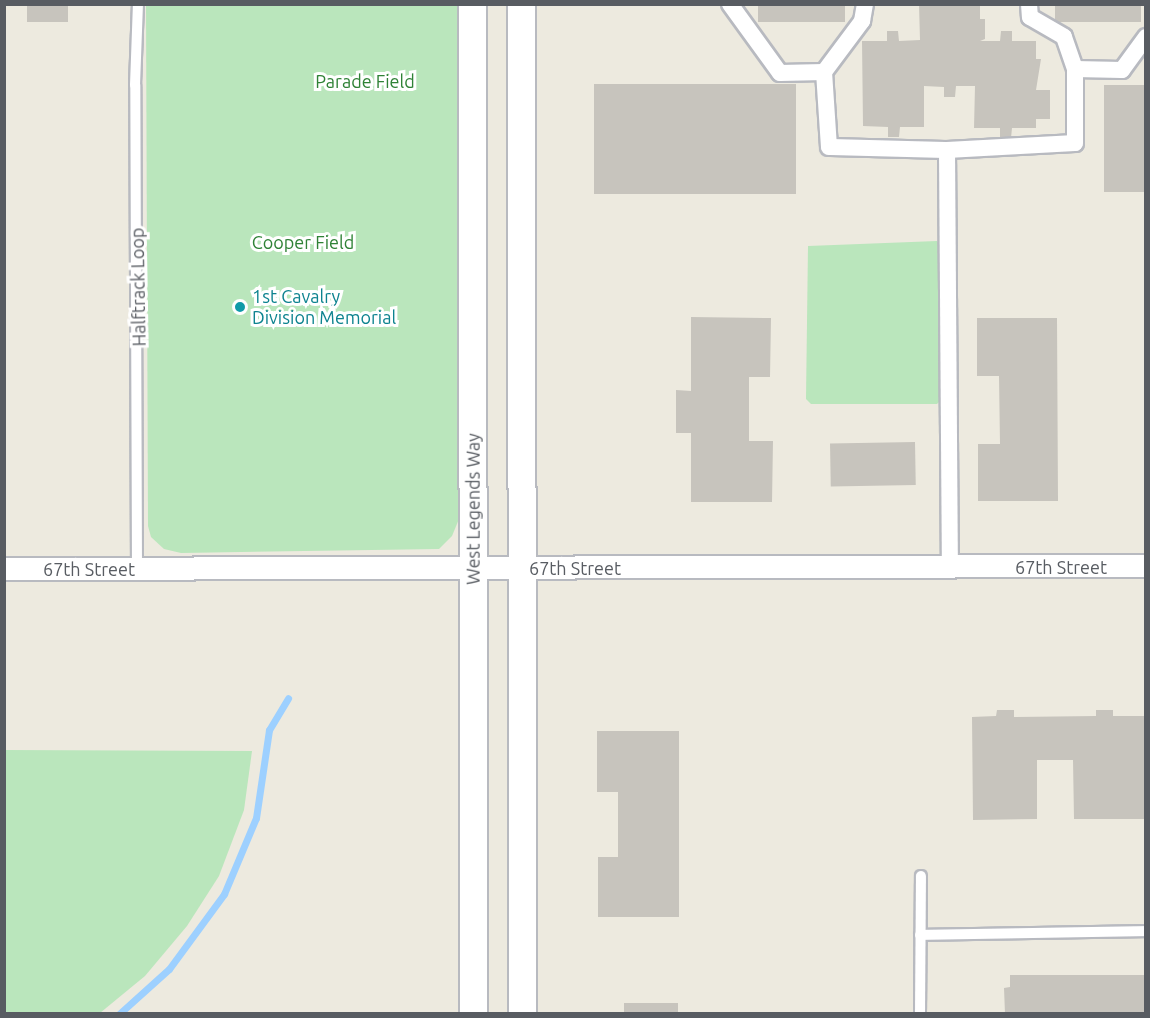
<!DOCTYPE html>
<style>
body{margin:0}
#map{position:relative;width:1150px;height:1018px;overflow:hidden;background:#edeadf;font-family:Ubuntu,sans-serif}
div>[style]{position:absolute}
.green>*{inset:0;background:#bae6bc}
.stream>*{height:7px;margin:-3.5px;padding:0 3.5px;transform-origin:3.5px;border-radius:3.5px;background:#9dd0ff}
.building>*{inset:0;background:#c7c4bd;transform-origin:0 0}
.roads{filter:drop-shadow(2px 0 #b8bac0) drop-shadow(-2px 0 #b8bac0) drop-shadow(0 2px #b8bac0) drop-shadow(0 -2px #b8bac0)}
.service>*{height:10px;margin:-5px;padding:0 5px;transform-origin:5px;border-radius:5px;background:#fff}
.pedestrian>*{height:16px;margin:-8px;padding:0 8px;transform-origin:8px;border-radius:8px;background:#fff}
.minor>*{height:22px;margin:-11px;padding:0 11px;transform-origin:11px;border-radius:11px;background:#fff}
.tertiary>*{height:27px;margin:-13.5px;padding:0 13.5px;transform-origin:13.5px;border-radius:13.5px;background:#fff}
.dots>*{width:16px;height:16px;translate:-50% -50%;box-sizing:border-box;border:3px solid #fff;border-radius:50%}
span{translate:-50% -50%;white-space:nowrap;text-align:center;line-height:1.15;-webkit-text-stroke:6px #fff;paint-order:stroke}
.park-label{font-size:18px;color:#2f8236}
.street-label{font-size:18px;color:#585c62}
.culture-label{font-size:18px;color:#0d838f}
.left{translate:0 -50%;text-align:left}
.frame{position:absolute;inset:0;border:6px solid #585c62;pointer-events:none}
</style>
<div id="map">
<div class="green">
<div style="clip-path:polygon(146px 5px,458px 5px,459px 519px,452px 536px,439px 549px,181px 553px,164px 549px,151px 537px,148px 526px)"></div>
<div style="clip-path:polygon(937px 241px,941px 245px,942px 399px,937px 404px,811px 404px,806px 399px,808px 246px)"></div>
<div style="clip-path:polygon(5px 750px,252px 751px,244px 810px,219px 876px,187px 926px,145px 976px,100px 1013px,5px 1013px)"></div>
</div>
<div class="stream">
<div style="left:119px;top:1014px;width:67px;rotate:-42deg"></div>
<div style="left:169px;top:969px;width:93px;rotate:-53.7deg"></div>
<div style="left:224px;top:894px;width:82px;rotate:-67.2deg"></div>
<div style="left:256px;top:818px;width:89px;rotate:-81.6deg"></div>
<div style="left:269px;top:730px;width:37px;rotate:-59deg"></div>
</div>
<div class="building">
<div style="left:27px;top:4px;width:41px;height:18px"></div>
<div style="clip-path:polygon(919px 4px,980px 4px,980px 19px,985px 19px,985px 39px,980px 41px,1000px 41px,1001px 31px,1012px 31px,1012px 41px,1036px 41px,1036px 59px,1041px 59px,1036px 90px,1050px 90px,1050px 119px,1036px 119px,1036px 128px,1012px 128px,1011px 138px,1000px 137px,1000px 128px,974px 128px,975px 86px,956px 86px,955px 97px,944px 97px,944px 87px,924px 86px,924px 127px,900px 127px,899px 137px,888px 137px,888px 127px,863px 126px,862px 41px,887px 41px,887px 31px,898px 31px,899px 41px,920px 40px)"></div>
<div style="left:1055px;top:4px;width:86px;height:18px"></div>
<div style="left:758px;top:5px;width:87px;height:17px"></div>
<div style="left:594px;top:84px;width:202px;height:110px"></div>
<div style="left:1104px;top:85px;width:42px;height:107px"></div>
<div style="clip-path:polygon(691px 317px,771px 318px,770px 377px,749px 377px,749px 441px,773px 441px,772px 502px,691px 502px,691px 433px,676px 433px,676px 390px,691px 391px)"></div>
<div style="clip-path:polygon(977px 318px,1057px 318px,1058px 501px,978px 501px,978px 444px,1000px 444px,999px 376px,977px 376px)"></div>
<div style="left:915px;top:442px;width:43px;height:85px;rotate:89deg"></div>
<div style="clip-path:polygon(997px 710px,1014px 710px,1014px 717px,1096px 716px,1096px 710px,1113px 710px,1113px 716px,1146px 716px,1146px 819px,1074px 819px,1073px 760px,1037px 760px,1037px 819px,973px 820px,972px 717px,996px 716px)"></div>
<div style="clip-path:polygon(597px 731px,679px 731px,679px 917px,598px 917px,598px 857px,618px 857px,618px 792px,597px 792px)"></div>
<div style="clip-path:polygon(1010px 975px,1146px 975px,1146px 1014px,1005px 1014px,1004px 988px,1010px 987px)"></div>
<div style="left:678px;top:1003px;width:11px;height:54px;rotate:90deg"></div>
</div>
<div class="roads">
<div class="service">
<div style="left:137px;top:569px;width:484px;rotate:-90.2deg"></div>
<div style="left:135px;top:85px;width:81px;rotate:-87.9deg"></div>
<div style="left:920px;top:935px;width:226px;rotate:-1deg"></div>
<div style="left:920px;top:1014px;width:138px;rotate:-89.6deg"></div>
</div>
<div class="pedestrian">
<div style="left:730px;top:4px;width:85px;rotate:54.1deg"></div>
<div style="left:780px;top:73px;width:44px;rotate:-1.3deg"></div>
<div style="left:824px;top:72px;width:64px;rotate:-53.3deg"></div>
<div style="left:862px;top:21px;width:17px;rotate:-80deg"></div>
<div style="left:1029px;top:4px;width:13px;rotate:86deg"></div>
<div style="left:1030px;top:17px;width:39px;rotate:30deg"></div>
<div style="left:1064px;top:37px;width:34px;rotate:71deg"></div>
<div style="left:1075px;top:69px;width:47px;rotate:1.2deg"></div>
<div style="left:1122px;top:70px;width:41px;rotate:-54deg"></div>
<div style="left:824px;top:72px;width:75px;rotate:86.2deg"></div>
<div style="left:829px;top:147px;width:118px;rotate:1.5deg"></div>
<div style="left:947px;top:150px;width:417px;rotate:89.6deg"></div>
<div style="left:947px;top:150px;width:128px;rotate:-3.1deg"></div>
<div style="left:1075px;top:143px;width:74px;rotate:-90deg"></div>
</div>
<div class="minor">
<div style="left:4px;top:569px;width:1142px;rotate:-0.15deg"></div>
</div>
<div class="tertiary">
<div style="left:472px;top:4px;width:1010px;rotate:89.94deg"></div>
<div style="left:521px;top:4px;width:1010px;rotate:89.94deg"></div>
</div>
</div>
<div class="dots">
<div style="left:240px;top:307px;background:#0f9aa8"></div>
</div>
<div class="park-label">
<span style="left:365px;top:81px">Parade Field</span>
<span style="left:303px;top:242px">Cooper Field</span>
</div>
<div class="street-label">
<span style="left:138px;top:287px;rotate:-91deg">Halftrack Loop</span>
<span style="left:473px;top:509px;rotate:-90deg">West Legends Way</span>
<span style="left:1061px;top:567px">67th Street</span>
<span style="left:575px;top:568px">67th Street</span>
<span style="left:89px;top:569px">67th Street</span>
</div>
<div class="culture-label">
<span class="left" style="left:252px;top:307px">1st Cavalry<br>Division Memorial</span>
</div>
<div class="frame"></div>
</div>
